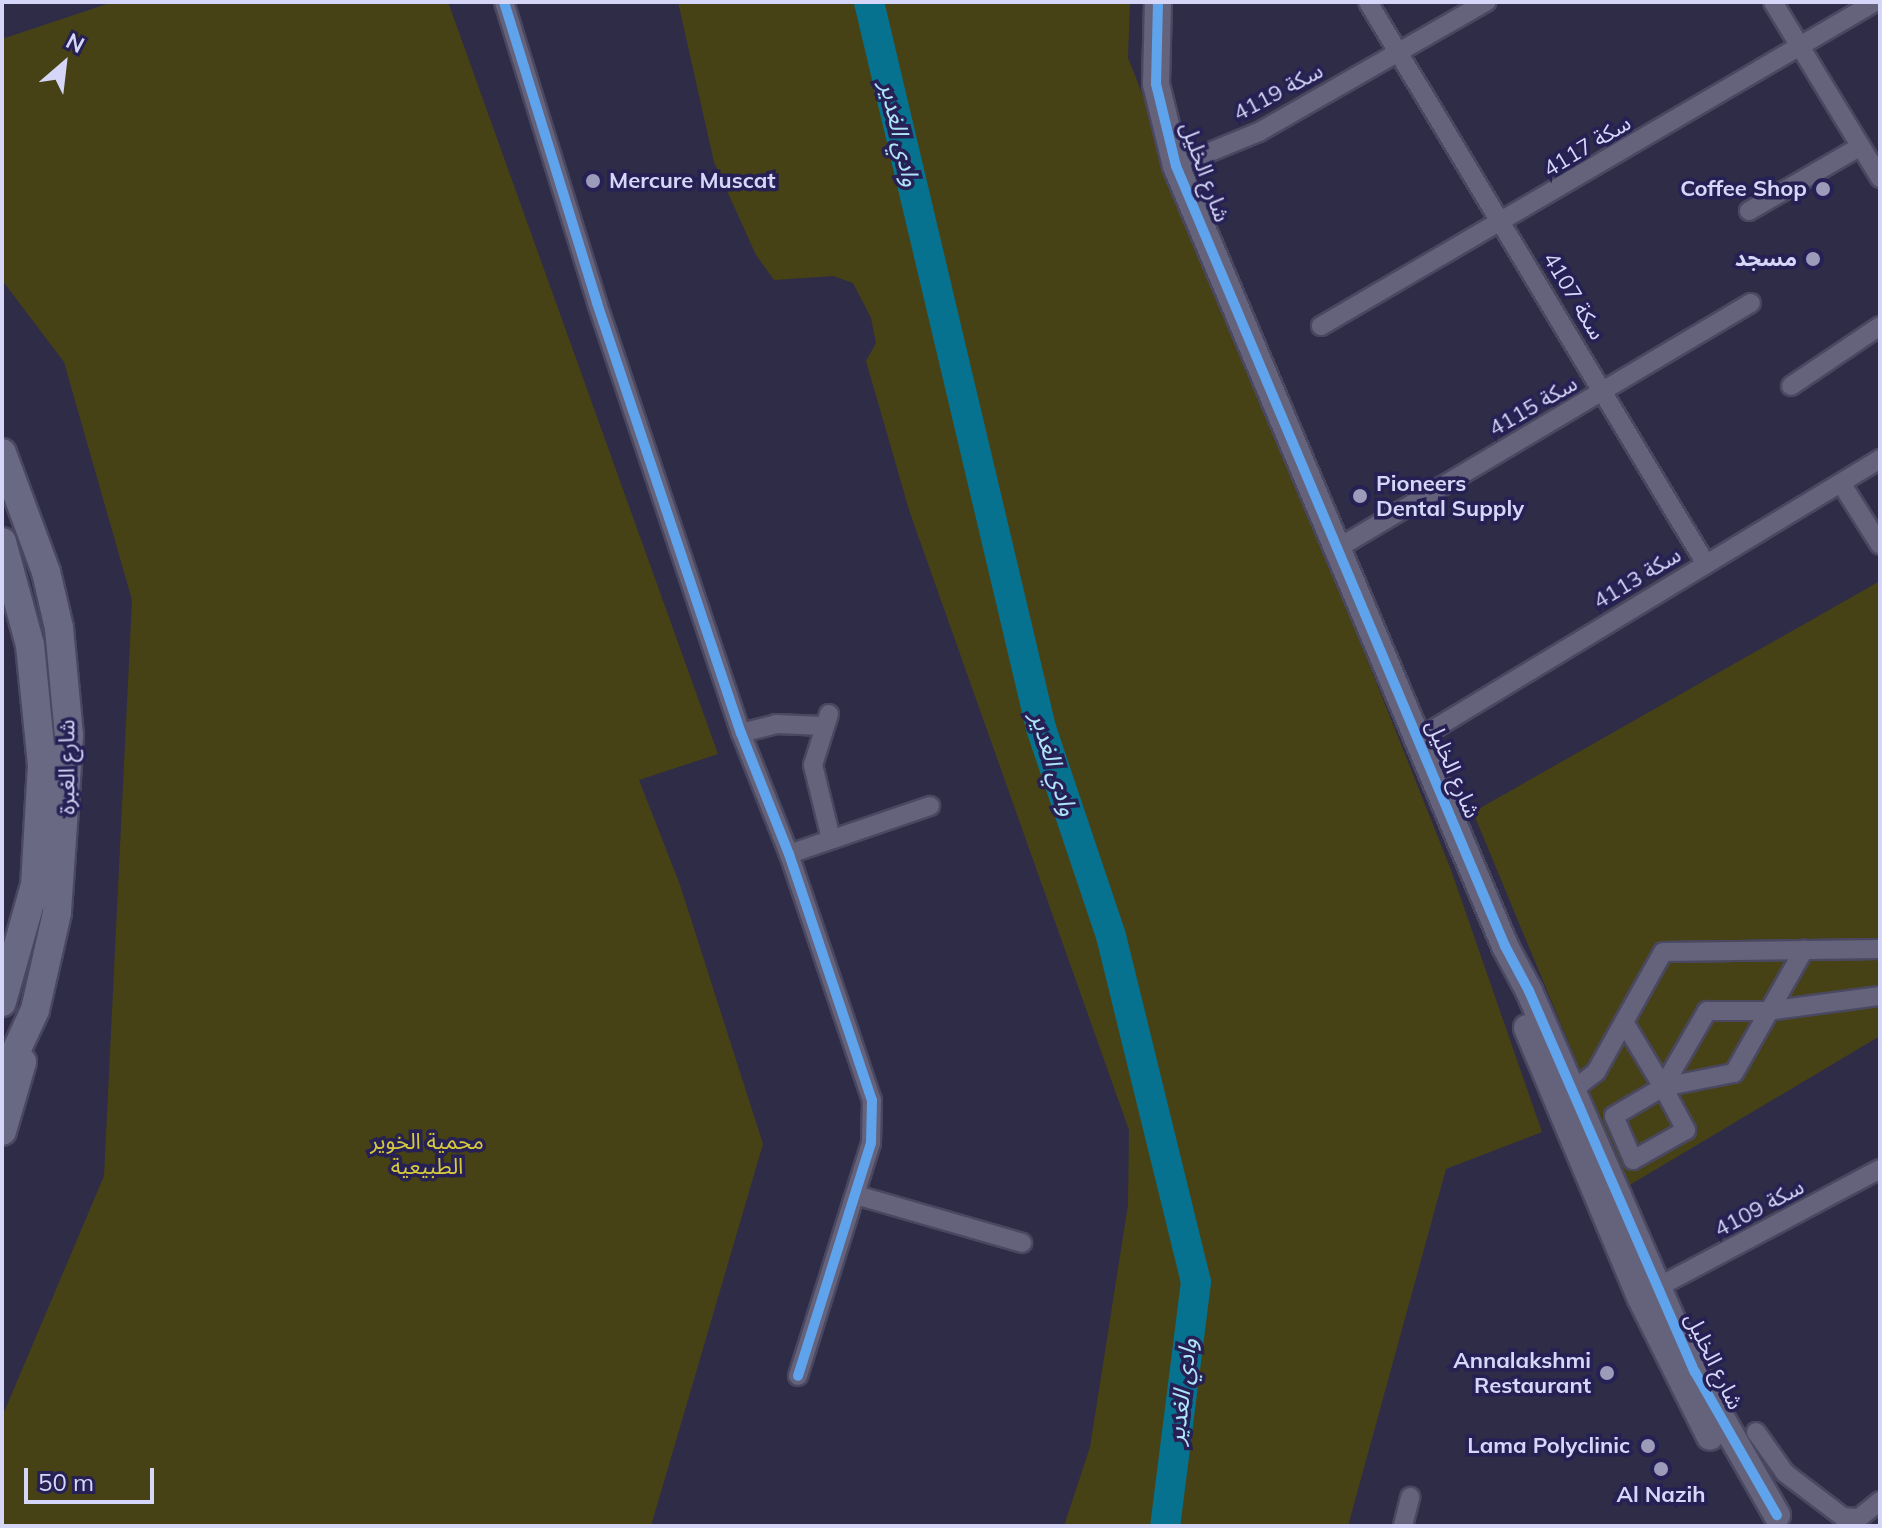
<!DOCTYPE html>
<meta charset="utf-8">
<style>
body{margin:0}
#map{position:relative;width:1882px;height:1528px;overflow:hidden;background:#2f2c48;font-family:Mulish,"Noto Sans Arabic",sans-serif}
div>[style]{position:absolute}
.green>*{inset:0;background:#464215}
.river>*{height:30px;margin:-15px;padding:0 15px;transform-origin:15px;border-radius:15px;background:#077190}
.roads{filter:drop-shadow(2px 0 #4a4861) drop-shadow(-2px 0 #4a4861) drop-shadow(0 2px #4a4861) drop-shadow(0 -2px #4a4861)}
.street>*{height:18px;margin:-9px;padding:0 9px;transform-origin:9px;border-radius:9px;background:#65637b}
.secondary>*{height:26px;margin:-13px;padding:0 13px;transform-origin:13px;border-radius:13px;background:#65637b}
.primary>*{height:28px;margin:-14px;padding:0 14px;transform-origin:14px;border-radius:14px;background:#6a6984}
.cycleway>*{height:10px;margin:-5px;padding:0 5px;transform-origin:5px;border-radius:5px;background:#60a3ed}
.dots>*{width:22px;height:22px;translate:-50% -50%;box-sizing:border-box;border:4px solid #262054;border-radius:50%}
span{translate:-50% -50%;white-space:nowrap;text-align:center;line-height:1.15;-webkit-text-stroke:7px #262054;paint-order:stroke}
.street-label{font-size:22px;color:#d6d7f8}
.poi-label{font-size:22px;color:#d6d7f8;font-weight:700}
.left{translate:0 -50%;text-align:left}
.right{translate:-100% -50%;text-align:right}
.park-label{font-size:22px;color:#d6ca3d}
.water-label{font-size:24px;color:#aee3f8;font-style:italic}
.frame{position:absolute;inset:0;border:4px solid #d6d7f8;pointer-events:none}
.north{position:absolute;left:24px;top:24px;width:80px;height:80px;-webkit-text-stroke:6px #262054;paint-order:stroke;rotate:28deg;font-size:22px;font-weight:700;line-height:32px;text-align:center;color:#d6d7f8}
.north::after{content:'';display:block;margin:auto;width:28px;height:36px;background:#d6d7f8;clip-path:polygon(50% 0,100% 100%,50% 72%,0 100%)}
.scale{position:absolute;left:24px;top:1468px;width:130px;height:36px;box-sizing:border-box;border:4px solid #d6d7f8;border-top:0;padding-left:10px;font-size:24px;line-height:28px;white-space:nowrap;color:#d6d7f8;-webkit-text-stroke:6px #262054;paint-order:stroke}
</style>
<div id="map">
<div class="green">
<div style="clip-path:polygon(113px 2px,448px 2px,718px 754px,639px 780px,680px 885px,763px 1144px,651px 1526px,2px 1526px,2px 1417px,104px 1176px,132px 600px,64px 362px,2px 280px,2px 39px)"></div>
<div style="clip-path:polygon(678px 2px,1130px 2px,1128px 58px,1451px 870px,1542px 1132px,1446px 1169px,1348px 1526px,1064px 1526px,1090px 1447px,1128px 1205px,1129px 1130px,910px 513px,866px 361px,876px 343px,871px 318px,853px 283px,833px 276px,774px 280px,756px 255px,714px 162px)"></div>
<div style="clip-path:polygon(1880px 581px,1880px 1036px,1628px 1186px,1473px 812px)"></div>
</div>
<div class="river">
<div style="left:869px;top:2px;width:746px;rotate:76.67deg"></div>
<div style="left:1041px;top:728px;width:219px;rotate:71.4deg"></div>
<div style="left:1111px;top:936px;width:356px;rotate:76.2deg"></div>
<div style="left:1196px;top:1282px;width:246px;rotate:97.2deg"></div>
</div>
<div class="roads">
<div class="street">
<div style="left:504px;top:2px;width:315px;rotate:72.8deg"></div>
<div style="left:597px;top:303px;width:453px;rotate:71.5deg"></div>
<div style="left:741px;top:733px;width:130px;rotate:68.4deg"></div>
<div style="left:789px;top:854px;width:260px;rotate:71.4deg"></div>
<div style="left:872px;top:1100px;width:43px;rotate:91.3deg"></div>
<div style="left:871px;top:1143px;width:244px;rotate:107.4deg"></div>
<div style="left:1368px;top:2px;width:656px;rotate:58.98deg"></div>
<div style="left:1773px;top:2px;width:206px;rotate:58.7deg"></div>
<div style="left:1176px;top:166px;width:90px;rotate:-22.3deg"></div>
<div style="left:1259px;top:132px;width:262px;rotate:-29.8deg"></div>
<div style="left:1749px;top:211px;width:129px;rotate:-30.1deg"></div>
<div style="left:1321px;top:326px;width:642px;rotate:-30.32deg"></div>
<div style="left:1791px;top:386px;width:107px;rotate:-34deg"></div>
<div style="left:1841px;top:483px;width:73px;rotate:57.8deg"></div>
<div style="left:1338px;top:548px;width:480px;rotate:-30.7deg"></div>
<div style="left:829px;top:714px;width:53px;rotate:107.4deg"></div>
<div style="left:813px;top:765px;width:76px;rotate:76.3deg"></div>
<div style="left:741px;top:733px;width:36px;rotate:-14deg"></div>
<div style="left:776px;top:724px;width:48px;rotate:2.4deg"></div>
<div style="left:1419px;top:738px;width:539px;rotate:-31.18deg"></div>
<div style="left:789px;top:854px;width:149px;rotate:-18.8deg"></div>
<div style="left:1624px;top:1022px;width:76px;rotate:59deg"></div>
<div style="left:1663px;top:1087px;width:49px;rotate:61.9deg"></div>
<div style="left:1686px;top:1130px;width:61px;rotate:150.5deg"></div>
<div style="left:1633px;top:1160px;width:48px;rotate:-113.4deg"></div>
<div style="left:1614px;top:1116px;width:57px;rotate:-30.6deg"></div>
<div style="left:1663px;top:1087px;width:88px;rotate:-59.9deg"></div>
<div style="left:1707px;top:1011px;width:60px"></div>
<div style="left:1767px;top:1011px;width:114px;rotate:-7.6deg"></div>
<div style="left:1663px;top:1087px;width:72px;rotate:-11.2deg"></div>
<div style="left:1734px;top:1073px;width:142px;rotate:-60.4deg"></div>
<div style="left:1564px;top:1097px;width:41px;rotate:-38deg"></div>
<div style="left:1596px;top:1072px;width:137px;rotate:-60.8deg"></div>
<div style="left:1663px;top:952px;width:217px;rotate:-0.8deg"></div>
<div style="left:856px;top:1195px;width:173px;rotate:16.1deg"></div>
<div style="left:1658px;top:1287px;width:251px;rotate:-28deg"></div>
<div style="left:1756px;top:1432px;width:50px;rotate:54.7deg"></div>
<div style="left:1785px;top:1473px;width:73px;rotate:37.2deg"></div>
<div style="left:1843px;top:1517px;width:16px;rotate:4deg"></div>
<div style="left:1859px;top:1518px;width:27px;rotate:-39deg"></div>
<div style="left:1403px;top:1526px;width:30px;rotate:-76deg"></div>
</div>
<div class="secondary">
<div style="left:1158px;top:2px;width:82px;rotate:91.4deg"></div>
<div style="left:1156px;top:84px;width:84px;rotate:76.3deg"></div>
<div style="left:1176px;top:166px;width:847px;rotate:67.13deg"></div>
<div style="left:1505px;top:946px;width:51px;rotate:61.9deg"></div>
<div style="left:1529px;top:991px;width:416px;rotate:66.5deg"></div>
<div style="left:1695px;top:1372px;width:165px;rotate:60.2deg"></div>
<div style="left:1527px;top:1028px;width:294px;rotate:67.2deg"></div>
<div style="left:1641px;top:1299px;width:154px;rotate:63.4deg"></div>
</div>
<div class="primary">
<div style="left:2px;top:453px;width:127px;rotate:69.7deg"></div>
<div style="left:46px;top:572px;width:57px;rotate:76.9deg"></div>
<div style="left:59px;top:628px;width:107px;rotate:84.7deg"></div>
<div style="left:69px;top:735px;width:178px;rotate:93.9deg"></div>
<div style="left:57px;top:913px;width:99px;rotate:102.8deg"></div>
<div style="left:35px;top:1010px;width:78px;rotate:114.9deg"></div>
<div style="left:2px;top:542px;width:107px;rotate:74.8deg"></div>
<div style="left:30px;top:645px;width:121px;rotate:84.3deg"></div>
<div style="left:42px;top:765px;width:120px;rotate:93.3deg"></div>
<div style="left:35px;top:885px;width:122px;rotate:105.8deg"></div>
<div style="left:2px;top:1131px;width:72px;rotate:-73.8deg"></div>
</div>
</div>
<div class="cycleway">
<div style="left:504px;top:2px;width:315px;rotate:72.8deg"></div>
<div style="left:597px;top:303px;width:453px;rotate:71.5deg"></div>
<div style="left:741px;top:733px;width:130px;rotate:68.4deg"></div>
<div style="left:789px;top:854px;width:260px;rotate:71.4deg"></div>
<div style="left:872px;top:1100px;width:43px;rotate:91.3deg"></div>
<div style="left:871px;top:1143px;width:244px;rotate:107.4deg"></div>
<div style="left:1158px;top:2px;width:82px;rotate:91.4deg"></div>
<div style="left:1156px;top:84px;width:84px;rotate:76.3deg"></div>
<div style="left:1176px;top:166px;width:847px;rotate:67.13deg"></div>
<div style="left:1505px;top:946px;width:51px;rotate:61.9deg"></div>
<div style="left:1529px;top:991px;width:416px;rotate:66.5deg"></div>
<div style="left:1695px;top:1372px;width:165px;rotate:60.2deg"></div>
</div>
<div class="dots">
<div style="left:593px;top:181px;background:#9c9bba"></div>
<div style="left:1823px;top:189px;background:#9c9bba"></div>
<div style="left:1813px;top:259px;background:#9c9bba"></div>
<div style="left:1360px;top:496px;background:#9c9bba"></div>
<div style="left:1607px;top:1373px;background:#9c9bba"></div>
<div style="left:1648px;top:1446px;background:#9c9bba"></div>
<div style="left:1661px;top:1469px;background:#9c9bba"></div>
</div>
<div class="street-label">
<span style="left:1278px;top:92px;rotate:-28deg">سكة 4119</span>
<span style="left:1587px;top:146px;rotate:-31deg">سكة 4117</span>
<span style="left:1205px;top:172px;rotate:70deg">شارع الخليل</span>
<span style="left:1574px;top:296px;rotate:59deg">سكة 4107</span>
<span style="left:1533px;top:406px;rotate:-30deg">سكة 4115</span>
<span style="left:1637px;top:578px;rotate:-31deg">سكة 4113</span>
<span style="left:67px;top:767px;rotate:-90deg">شارع الغبرة</span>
<span style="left:1453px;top:769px;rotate:67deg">شارع الخليل</span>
<span style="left:1759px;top:1208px;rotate:-28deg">سكة 4109</span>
<span style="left:1714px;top:1361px;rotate:64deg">شارع الخليل</span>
</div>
<div class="poi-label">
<span class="left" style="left:609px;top:181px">Mercure Muscat</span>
<span class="right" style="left:1807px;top:189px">Coffee Shop</span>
<span class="right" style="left:1797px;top:259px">مسجد</span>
<span class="left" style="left:1376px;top:496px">Pioneers<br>Dental Supply</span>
<span class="right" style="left:1591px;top:1373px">Annalakshmi<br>Restaurant</span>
<span class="right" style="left:1630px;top:1446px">Lama Polyclinic</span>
<span style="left:1661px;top:1495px">Al Nazih</span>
</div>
<div class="park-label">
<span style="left:427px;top:1154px">محمية الخوير<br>الطبيعية</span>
</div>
<div class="water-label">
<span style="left:900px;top:134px;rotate:77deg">وادي الغدير</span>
<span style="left:1054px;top:764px;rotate:73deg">وادي الغدير</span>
<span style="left:1182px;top:1391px;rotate:-83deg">وادي الغدير</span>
</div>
<div class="frame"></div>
<div class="north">N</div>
<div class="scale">50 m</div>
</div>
